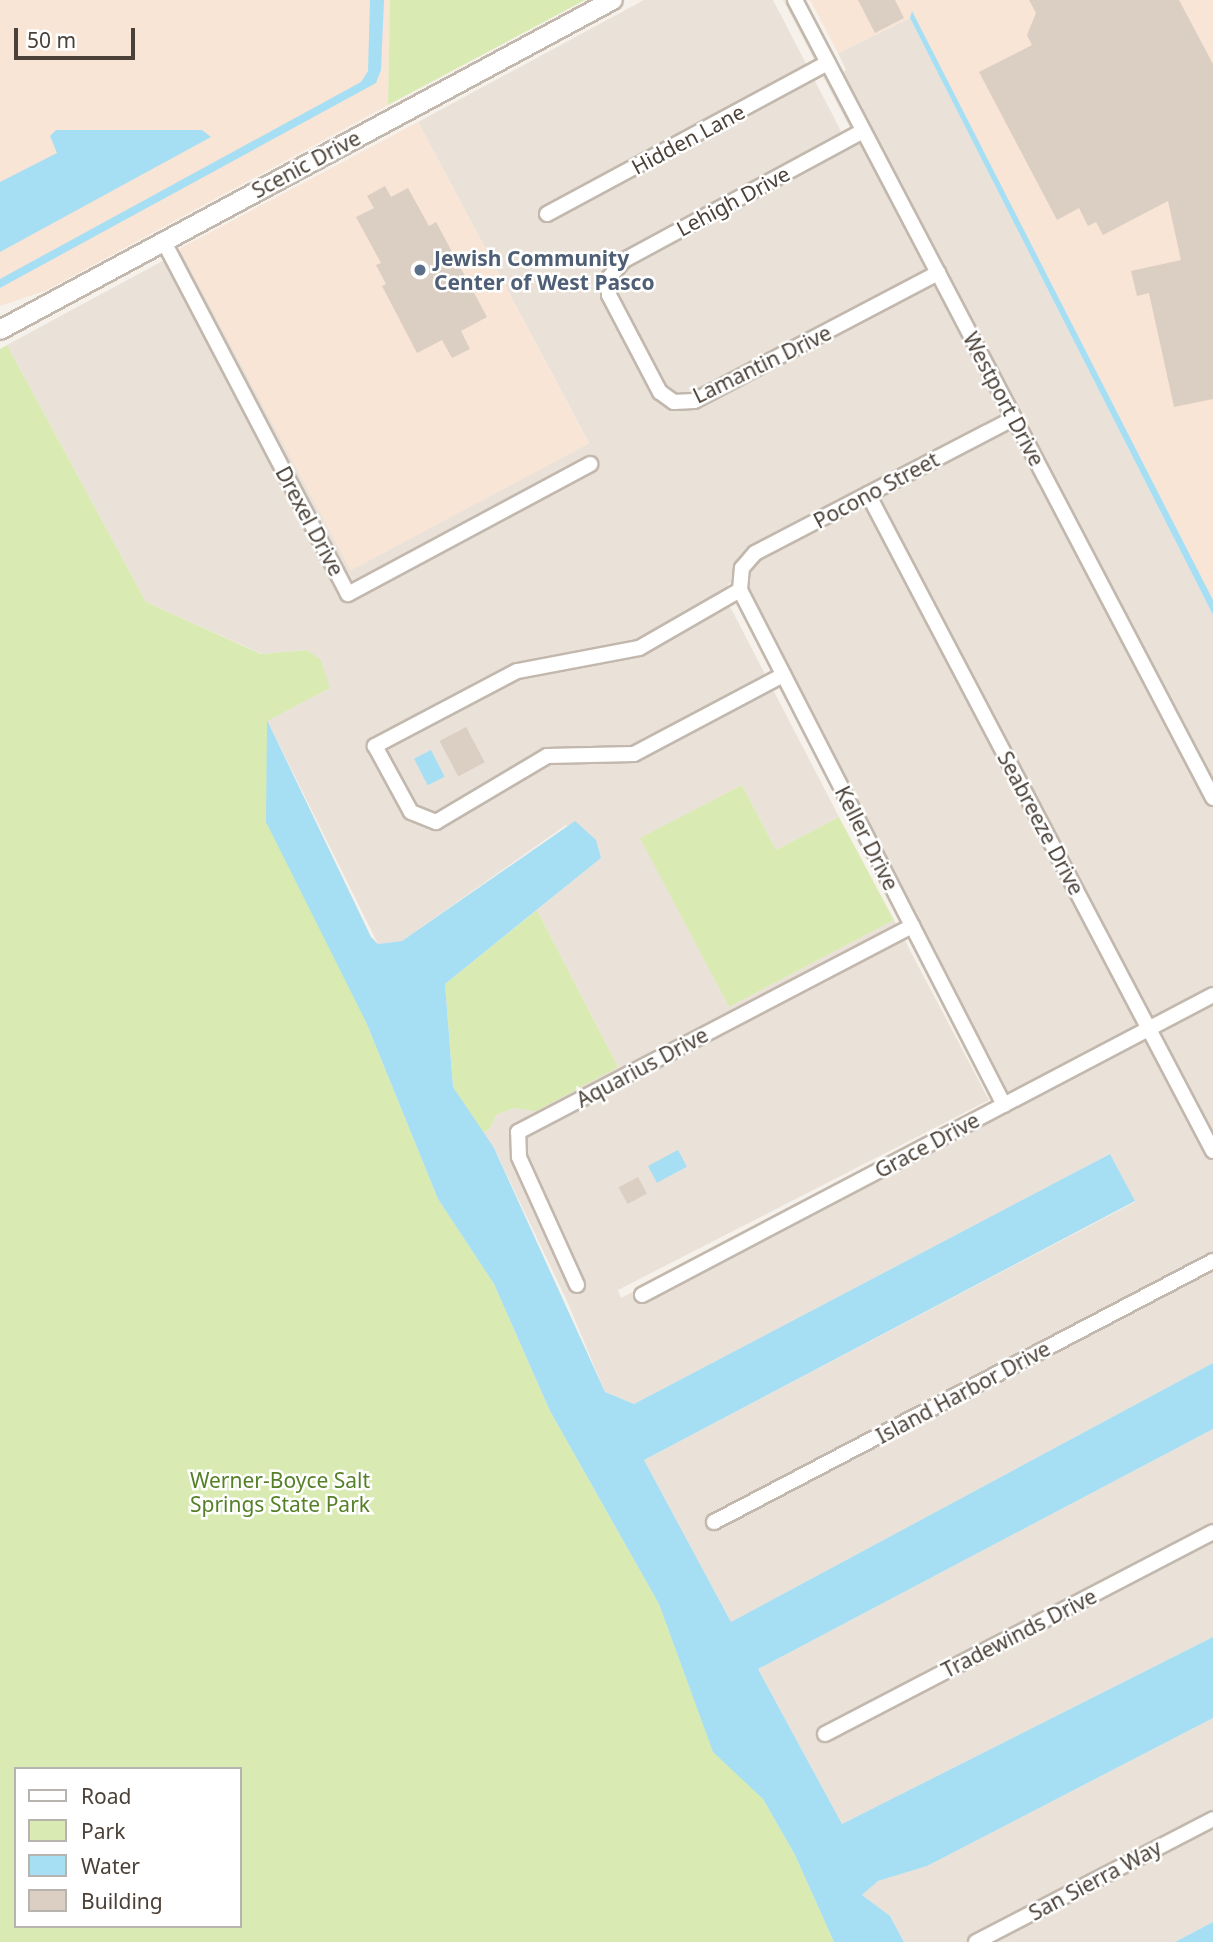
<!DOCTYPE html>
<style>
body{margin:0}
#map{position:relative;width:1213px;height:1942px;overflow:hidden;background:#f6f1eb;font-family:"Noto Sans",sans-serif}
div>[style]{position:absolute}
.residential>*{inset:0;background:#eae2d9}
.commercial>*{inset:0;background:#f8e5d6;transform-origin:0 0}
.green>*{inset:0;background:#d9ebb3}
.water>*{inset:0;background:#a6def4;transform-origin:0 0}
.building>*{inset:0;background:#dbcec3;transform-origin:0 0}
.roads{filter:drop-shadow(2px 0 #c2b8ad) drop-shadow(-2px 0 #c2b8ad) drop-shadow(0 2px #c2b8ad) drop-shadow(0 -2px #c2b8ad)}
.minor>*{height:14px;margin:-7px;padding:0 7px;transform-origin:7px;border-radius:7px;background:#fff}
.tertiary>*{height:18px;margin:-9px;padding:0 9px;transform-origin:9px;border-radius:9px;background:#fff}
.dots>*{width:19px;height:19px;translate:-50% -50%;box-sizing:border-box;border:4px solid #fff;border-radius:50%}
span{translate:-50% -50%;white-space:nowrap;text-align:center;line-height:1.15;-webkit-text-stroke:5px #fff;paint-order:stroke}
.street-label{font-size:21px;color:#4b4138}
.service-label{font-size:21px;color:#4e5e75;font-weight:700}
.left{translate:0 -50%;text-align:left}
.park-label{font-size:21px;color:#558028}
.legend{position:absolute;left:14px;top:1767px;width:228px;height:161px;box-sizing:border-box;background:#fff;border:2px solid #b7b3af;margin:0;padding:9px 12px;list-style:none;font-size:21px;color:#4b4138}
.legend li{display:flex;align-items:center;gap:14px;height:35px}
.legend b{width:35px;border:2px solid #b7b3af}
.scale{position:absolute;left:14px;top:28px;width:121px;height:32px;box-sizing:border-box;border:4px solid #4b4138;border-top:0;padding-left:9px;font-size:21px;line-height:24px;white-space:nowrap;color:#4b4138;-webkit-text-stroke:5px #fff;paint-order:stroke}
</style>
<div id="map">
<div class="residential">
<div style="clip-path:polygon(evenodd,644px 0,773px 0,843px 135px,851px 130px,783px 0,796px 0,838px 76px,846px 70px,838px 53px,910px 18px,1213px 615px,1213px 1363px,731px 1622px,644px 1460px,1135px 1202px,1110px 1154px,634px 1404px,605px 1392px,567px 1301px,494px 1148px,482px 1133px,490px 1129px,496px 1115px,618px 1067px,537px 910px,601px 858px,566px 825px,402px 941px,378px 944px,267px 720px,330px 688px,307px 650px,262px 654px,146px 602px,7px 345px,181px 251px,351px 570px,589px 443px,418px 122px,644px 0,729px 583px,736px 587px,998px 1095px,993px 1107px,621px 1298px,618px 1290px,989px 1100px,894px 920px,729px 1007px,641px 838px,742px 785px,776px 850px,839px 817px,723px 593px,729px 583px)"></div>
<div style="clip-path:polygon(1213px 1429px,1213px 1637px,842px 1824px,758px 1669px)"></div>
<div style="clip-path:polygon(1213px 1718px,1213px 1922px,1175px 1942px,904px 1942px,890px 1916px,862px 1895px,878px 1881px,927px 1866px)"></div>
</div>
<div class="commercial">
<div style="clip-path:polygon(0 0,390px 0,388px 105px,47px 290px,0 306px)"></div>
<div style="clip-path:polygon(810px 0,1213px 0,1213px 600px,912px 12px,910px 18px,838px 53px)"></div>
<div style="left:418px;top:122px;width:364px;height:270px;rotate:62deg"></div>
</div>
<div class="green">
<div style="clip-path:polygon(390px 0,585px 0,388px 105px)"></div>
<div style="clip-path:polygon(evenodd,7px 345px,146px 602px,261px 654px,307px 650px,321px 660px,330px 688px,267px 721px,366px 1022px,438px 1199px,494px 1284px,550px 1411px,659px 1604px,712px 1748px,763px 1799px,795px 1855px,834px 1942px,0 1942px,0 349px,7px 345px,16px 1769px,240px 1769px,240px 1926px,16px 1926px,16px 1769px)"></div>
<div style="clip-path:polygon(742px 785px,776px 850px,839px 817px,894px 920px,729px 1007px,640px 838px)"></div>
<div style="clip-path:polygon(537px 910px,618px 1067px,536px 1111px,514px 1108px,496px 1115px,490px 1129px,482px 1133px,453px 1087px,445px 984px)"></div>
</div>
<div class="water">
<div style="clip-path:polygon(370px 0,384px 0,381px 70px,376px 83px,0 288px,0 279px,361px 82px,368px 71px)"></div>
<div style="clip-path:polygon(912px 11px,1213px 600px,1213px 615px,910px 18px)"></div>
<div style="clip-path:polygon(56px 130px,202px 130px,211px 137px,0 252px,0 182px,57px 153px,50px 136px)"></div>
<div style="clip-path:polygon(267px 720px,371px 937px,378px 944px,402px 941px,575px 821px,596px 840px,601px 858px,445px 984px,453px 1087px,494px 1148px,605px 1392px,634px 1404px,1110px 1154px,1135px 1201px,644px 1460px,731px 1622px,1213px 1363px,1213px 1429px,758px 1669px,842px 1824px,1213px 1637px,1213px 1718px,927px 1866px,878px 1881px,862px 1895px,890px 1916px,904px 1942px,834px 1942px,795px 1855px,763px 1799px,713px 1752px,659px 1604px,550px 1411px,494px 1284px,438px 1199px,366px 1022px,266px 822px)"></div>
<div style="left:431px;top:750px;width:30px;height:19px;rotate:63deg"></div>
<div style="left:678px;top:1150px;width:19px;height:34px;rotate:62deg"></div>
<div style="clip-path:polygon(1213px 1922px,1213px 1942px,1175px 1942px)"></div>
</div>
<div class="building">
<div style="clip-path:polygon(858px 0,895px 0,904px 18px,875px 33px)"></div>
<div style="clip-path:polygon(1029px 0,1179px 0,1213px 64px,1213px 399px,1174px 407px,1149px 293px,1137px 296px,1131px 271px,1181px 260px,1168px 201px,1103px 235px,1096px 222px,1088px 226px,1079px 208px,1057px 220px,979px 72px,1032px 45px,1027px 35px,1036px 13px)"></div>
<div style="clip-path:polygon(385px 186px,391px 197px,408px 188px,429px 226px,436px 222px,487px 317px,461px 331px,470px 349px,452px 358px,442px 340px,417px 353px,382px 286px,386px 284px,376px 265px,381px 263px,356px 217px,374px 208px,367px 196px)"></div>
<div style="left:466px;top:727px;width:40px;height:30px;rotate:62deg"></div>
<div style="left:638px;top:1177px;width:19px;height:22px;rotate:62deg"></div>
</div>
<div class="roads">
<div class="minor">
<div style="left:795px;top:0;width:901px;rotate:62.35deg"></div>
<div style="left:863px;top:131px;width:272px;rotate:151.6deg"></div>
<div style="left:624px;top:260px;width:23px;rotate:130deg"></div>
<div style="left:609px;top:278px;width:17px;rotate:90deg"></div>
<div style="left:609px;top:295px;width:110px;rotate:62.3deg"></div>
<div style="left:660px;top:392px;width:17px;rotate:36deg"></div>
<div style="left:674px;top:402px;width:20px;rotate:-3deg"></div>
<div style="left:694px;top:401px;width:276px;rotate:-27.7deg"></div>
<div style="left:547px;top:214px;width:319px;rotate:-28.3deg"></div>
<div style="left:164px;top:242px;width:397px;rotate:62.4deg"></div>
<div style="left:348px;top:594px;width:275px;rotate:-28.2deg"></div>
<div style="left:868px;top:494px;width:742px;rotate:62.3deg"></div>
<div style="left:740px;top:590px;width:116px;rotate:150.1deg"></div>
<div style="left:639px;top:648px;width:124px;rotate:169.3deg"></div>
<div style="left:517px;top:671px;width:161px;rotate:152.2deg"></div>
<div style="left:375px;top:746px;width:75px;rotate:61.4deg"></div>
<div style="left:411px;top:812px;width:27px;rotate:22deg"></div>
<div style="left:436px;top:822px;width:129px;rotate:-30.7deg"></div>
<div style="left:547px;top:756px;width:87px;rotate:-1.3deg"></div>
<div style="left:634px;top:754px;width:169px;rotate:-27.9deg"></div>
<div style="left:1004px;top:1105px;width:579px;rotate:-117.14deg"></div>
<div style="left:740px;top:590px;width:22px;rotate:-85deg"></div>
<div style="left:742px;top:568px;width:20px;rotate:-49deg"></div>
<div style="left:755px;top:553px;width:292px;rotate:-27.5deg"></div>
<div style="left:577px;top:1285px;width:141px;rotate:-114.4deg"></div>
<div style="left:519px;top:1157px;width:25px;rotate:-92deg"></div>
<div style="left:518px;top:1132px;width:445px;rotate:-27.6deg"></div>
<div style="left:642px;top:1295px;width:645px;rotate:-27.72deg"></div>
<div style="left:714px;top:1522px;width:563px;rotate:-27.61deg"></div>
<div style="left:825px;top:1734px;width:437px;rotate:-27.5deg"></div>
<div style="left:976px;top:1942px;width:267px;rotate:-27.4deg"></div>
</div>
<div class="tertiary">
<div style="left:0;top:330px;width:696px;rotate:-28.3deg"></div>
</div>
</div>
<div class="dots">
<div style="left:420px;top:270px;background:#5c6f8a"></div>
</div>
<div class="street-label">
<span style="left:688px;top:139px;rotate:-28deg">Hidden Lane</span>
<span style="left:306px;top:164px;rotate:-28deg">Scenic Drive</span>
<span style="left:733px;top:201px;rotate:-28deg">Lehigh Drive</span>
<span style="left:762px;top:364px;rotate:-26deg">Lamantin Drive</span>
<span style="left:1004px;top:399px;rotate:62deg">Westport Drive</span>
<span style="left:876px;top:490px;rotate:-28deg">Pocono Street</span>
<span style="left:310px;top:521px;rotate:62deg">Drexel Drive</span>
<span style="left:1041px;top:823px;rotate:62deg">Seabreeze Drive</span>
<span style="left:867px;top:838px;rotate:63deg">Keller Drive</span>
<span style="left:642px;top:1067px;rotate:-28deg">Aquarius Drive</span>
<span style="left:927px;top:1145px;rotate:-28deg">Grace Drive</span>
<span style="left:963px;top:1392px;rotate:-28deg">Island Harbor Drive</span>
<span style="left:1019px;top:1633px;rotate:-27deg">Tradewinds Drive</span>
<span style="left:1095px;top:1880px;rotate:-28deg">San Sierra Way</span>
</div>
<div class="service-label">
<span class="left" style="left:434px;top:270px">Jewish Community<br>Center of West Pasco</span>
</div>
<div class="park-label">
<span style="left:280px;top:1492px">Werner-Boyce Salt<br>Springs State Park</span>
</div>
<ul class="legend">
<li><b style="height:9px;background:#fff"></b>Road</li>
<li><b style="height:19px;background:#d9ebb3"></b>Park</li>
<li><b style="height:19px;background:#a6def4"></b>Water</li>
<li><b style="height:19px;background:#dbcec3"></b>Building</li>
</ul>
<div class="scale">50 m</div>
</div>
